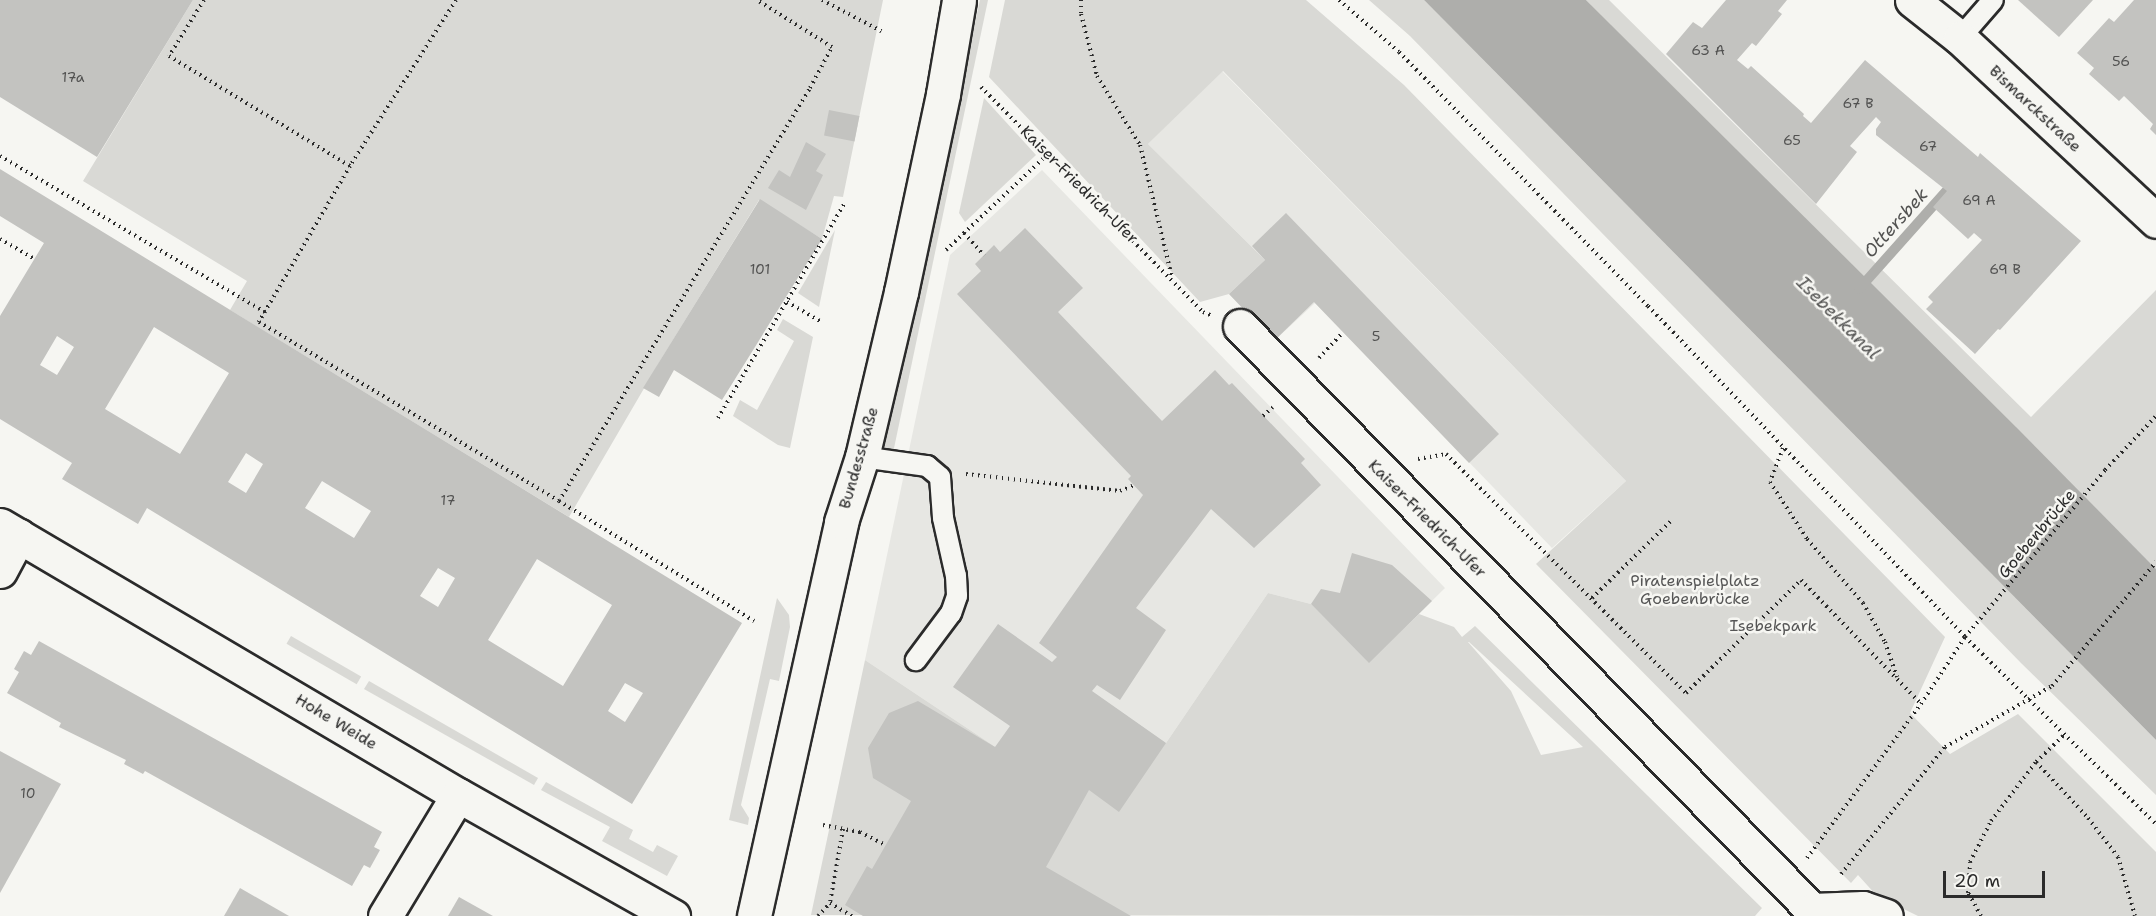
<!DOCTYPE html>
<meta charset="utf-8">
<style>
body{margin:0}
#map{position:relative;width:2156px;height:916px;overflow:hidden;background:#f6f6f2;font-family:"Shantell Sans",sans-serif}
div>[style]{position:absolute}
.built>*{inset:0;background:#e7e7e3}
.green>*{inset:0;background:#d9d9d5;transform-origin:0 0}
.water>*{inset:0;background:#aeaeab}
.stream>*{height:10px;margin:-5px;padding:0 5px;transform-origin:5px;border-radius:5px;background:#aeaeab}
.building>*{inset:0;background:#c3c3c0;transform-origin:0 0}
.path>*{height:4px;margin-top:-2px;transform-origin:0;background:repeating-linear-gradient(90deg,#2b2b2b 0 1.5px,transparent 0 6px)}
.roads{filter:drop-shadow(2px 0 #2b2b2b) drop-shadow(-2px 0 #2b2b2b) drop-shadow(0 2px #2b2b2b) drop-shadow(0 -2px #2b2b2b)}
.lane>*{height:20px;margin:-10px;padding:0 10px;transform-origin:10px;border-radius:10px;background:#f6f6f2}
.street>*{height:33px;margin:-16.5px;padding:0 16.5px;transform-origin:16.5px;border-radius:16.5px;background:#f6f6f2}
.secondary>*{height:33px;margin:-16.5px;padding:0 16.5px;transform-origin:16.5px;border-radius:16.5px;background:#f6f6f2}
span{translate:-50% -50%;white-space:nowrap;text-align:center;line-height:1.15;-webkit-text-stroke:5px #f6f6f2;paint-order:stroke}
.number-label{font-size:14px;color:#515150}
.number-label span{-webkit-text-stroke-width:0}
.street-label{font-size:16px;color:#2b2b2b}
.park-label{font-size:16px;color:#565656}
.water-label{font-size:18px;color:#525251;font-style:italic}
.scale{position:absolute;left:1943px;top:871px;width:102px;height:27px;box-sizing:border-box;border:3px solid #2b2b2b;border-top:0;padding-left:8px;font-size:18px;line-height:21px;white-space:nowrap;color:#2b2b2b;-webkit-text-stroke:4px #f6f6f2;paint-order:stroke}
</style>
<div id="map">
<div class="built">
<div style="clip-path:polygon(1222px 71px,1626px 481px,1552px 548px,1315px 303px,1274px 341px,1229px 294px,1265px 260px,1148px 144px)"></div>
<div style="clip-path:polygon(1042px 170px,1445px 588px,1369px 663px,1311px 604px,1268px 593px,1166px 743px,1070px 676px,1012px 758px,865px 660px,950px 255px)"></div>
</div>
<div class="green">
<div style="clip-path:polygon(193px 0,883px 0,843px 197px,834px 196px,822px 239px,759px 200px,660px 361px,569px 517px,230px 310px,247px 281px,83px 181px)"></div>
<div style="clip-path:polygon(980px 0,988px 0,893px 453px,883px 450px)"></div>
<div style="clip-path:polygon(1005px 0,1306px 0,1404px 85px,1945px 637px,1910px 713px,1950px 754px,2018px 714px,2156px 852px,2156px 916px,1918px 916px,1877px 896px,1858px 875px,1851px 883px,1536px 564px,1626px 481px,1223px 71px,1148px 144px,1265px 260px,1229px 294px,1200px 302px,989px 77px)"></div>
<div style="clip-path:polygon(1369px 0,1424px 0,2156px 740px,2156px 795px,2021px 663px,1410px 36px)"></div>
<div style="clip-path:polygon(1586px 0,1609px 0,2031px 417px,2156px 290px,2156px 569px)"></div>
<div style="clip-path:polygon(984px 98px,1036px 155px,965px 222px,959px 213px)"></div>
<div style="clip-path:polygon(835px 230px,819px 307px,798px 293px)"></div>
<div style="clip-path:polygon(783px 319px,813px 337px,790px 448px,778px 445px,733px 416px,740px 400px,757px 410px,794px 341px,777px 330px)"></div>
<div style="clip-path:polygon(evenodd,1268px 593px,1311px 604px,1369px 662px,1419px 614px,1454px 627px,1462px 637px,1475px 626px,1762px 908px,1755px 916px,811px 915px,865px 660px,1012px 758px,1070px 676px,1166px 743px,1268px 593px,1468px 642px,1469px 642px,1583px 747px,1541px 755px,1511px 691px,1468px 642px)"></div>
<div style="clip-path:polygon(777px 598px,789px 615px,790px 627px,779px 681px,770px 679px,741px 805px,749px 818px,748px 825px,729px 820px)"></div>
<div style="left:291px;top:636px;width:81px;height:9px;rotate:30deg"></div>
<div style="clip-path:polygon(369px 681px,538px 778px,534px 785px,364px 689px)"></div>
<div style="clip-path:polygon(546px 782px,633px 830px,629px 839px,653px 852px,657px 845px,678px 856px,667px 876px,602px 841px,610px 827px,541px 790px)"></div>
</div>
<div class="water">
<div style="clip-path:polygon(1424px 0,1586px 0,2019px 430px,2156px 569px,2156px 740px)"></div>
</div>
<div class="stream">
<div style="left:1859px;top:289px;width:146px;rotate:-48.3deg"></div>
</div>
<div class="building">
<div style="clip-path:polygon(0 0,193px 0,97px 157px,0 97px)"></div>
<div style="clip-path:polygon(1726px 0,1787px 0,1778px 11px,1782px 14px,1756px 46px,1752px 43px,1737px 60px,1748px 69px,1751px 66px,1804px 114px,1803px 116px,1811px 123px,1865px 60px,1978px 157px,1980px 153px,2081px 241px,2000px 330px,1998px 329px,1975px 354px,1926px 309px,1933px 302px,1928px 297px,1982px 240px,1974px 233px,1968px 239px,1933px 207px,1947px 191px,1876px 135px,1876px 129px,1881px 122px,1876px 117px,1850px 146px,1857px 152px,1816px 204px,1666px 54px,1693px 22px,1702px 28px)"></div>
<div style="clip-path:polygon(2018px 0,2093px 0,2059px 37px)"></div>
<div style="clip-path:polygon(2134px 0,2156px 0,2156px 135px,2150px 129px,2153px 124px,2124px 96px,2119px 101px,2089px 74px,2094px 68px,2077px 53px,2109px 18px,2114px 22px)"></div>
<div style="left:829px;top:110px;width:31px;height:26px;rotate:11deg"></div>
<div style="clip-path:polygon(806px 142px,826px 154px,816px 171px,823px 175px,806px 210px,768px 188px,779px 170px,790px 177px)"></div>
<div style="clip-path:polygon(evenodd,0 169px,742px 623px,632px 804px,147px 508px,138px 524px,62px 479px,72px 463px,0 419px,0 316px,44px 243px,0 216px,0 169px,154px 327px,229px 373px,180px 454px,105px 409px,154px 327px,0 169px,57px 336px,74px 347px,57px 375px,40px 365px,57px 336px,0 169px,246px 453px,263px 464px,246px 493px,228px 482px,246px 453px,0 169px,322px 481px,371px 511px,354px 538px,305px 508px,322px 481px,0 169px,537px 559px,612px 605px,563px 686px,488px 640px,537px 559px,0 169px,438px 568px,455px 578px,438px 607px,420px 596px,438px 568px,0 169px,625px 683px,643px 693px,625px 722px,608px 711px,625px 683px)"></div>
<div style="clip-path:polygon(760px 199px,822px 239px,722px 400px,674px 370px,659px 397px,643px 388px)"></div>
<div style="clip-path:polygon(1286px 213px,1499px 434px,1469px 463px,1314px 302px,1274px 341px,1229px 294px,1265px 260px,1252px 246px)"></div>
<div style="clip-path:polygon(1025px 228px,1083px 288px,1058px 312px,1162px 421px,1215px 370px,1229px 385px,1232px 383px,1305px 459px,1301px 463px,1321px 485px,1254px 548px,1211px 509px,1136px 608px,1166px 630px,1120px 700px,1097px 685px,1092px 691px,1166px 743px,1119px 812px,1089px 790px,1046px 867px,1131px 916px,863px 916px,845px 905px,867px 866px,872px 869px,911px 801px,873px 778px,868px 748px,889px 713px,918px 701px,995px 747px,1010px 726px,953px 687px,998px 624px,1052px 662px,1057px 657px,1039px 643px,1143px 495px,1128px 479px,1131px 476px,957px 294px,981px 271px,975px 264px,994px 245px,1000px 252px)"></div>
<div style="clip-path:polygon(1352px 553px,1392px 565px,1432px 601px,1369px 663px,1311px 604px,1321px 589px,1340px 593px)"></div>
<div style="clip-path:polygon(39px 641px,382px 832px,374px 847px,380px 850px,370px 868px,364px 865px,352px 886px,145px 771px,143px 774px,124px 764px,126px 760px,59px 727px,61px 723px,7px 693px,19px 672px,14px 669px,24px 651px,31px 655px)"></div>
<div style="clip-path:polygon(0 751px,61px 784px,0 893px)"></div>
<div style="clip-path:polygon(240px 888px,289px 916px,224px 916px)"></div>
<div style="clip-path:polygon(459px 897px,493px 916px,448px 916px)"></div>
</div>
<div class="path">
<div style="left:204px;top:0;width:66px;rotate:122deg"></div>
<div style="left:169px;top:56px;width:212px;rotate:31.3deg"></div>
<div style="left:456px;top:0;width:197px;rotate:122.6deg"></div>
<div style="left:350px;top:166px;width:181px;rotate:120.3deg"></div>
<div style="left:259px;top:322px;width:349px;rotate:30.8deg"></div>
<div style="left:559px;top:501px;width:483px;rotate:-58.7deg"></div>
<div style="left:810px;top:88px;width:47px;rotate:-61.8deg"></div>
<div style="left:832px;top:47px;width:89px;rotate:-147.9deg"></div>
<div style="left:822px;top:0;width:67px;rotate:27.7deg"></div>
<div style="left:1081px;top:0;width:14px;rotate:90deg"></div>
<div style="left:1081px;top:14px;width:64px;rotate:75.5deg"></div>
<div style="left:1097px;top:76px;width:81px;rotate:58.1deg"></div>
<div style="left:1140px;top:145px;width:136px;rotate:76.4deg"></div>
<div style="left:1339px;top:0;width:79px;rotate:40.9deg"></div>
<div style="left:1399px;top:52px;width:356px;rotate:45.6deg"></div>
<div style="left:1648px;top:306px;width:458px;rotate:46.2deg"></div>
<div style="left:1965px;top:637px;width:267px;rotate:44.4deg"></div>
<div style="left:981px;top:87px;width:316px;rotate:45.4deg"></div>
<div style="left:1203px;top:312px;width:8px;rotate:23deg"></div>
<div style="left:0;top:156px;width:308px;rotate:30.5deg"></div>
<div style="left:964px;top:233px;width:30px;rotate:48deg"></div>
<div style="left:0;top:239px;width:39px;rotate:30deg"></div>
<div style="left:946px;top:250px;width:140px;rotate:-43.3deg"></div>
<div style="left:787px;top:302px;width:38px;rotate:30deg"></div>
<div style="left:1319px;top:358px;width:35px;rotate:-47deg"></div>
<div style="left:1263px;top:416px;width:13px;rotate:-42deg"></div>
<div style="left:718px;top:418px;width:251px;rotate:-59.5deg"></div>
<div style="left:1783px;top:448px;width:36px;rotate:111deg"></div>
<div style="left:1770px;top:482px;width:68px;rotate:57deg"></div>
<div style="left:1807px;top:539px;width:85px;rotate:48.8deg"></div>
<div style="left:1863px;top:603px;width:45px;rotate:60.6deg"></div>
<div style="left:1885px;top:642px;width:37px;rotate:71deg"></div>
<div style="left:1418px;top:459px;width:28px;rotate:-10deg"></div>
<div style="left:1446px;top:454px;width:339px;rotate:44.9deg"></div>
<div style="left:1686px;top:693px;width:161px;rotate:-44.5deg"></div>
<div style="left:1801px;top:580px;width:173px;rotate:45.9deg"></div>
<div style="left:966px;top:474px;width:155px;rotate:6.3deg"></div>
<div style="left:1120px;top:491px;width:16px;rotate:-22deg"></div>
<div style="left:559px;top:501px;width:229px;rotate:31.6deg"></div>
<div style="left:1592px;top:598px;width:110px;rotate:-44.3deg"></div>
<div style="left:2036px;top:762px;width:76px;rotate:47.1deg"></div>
<div style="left:2088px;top:818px;width:49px;rotate:52.4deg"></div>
<div style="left:2118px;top:857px;width:61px;rotate:73.9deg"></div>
<div style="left:823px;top:825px;width:38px;rotate:11deg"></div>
<div style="left:860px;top:832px;width:29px;rotate:27deg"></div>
<div style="left:843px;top:829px;width:75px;rotate:100deg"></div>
<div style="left:830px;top:903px;width:26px;rotate:31deg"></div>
<div style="left:1807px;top:858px;width:192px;rotate:-53.5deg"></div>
<div style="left:1921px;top:704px;width:80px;rotate:-56.7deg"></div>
<div style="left:1965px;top:637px;width:218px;rotate:-50deg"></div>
<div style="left:2105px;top:470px;width:74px;rotate:-46.6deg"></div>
<div style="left:1841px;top:874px;width:164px;rotate:-50.7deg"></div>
<div style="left:1945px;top:747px;width:123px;rotate:-29.7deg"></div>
<div style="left:2052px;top:686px;width:162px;rotate:-50deg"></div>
<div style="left:818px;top:916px;width:18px;rotate:-47deg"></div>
<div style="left:1981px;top:916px;width:26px;rotate:-119deg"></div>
<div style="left:1968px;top:893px;width:31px;rotate:-86deg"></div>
<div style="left:1970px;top:862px;width:46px;rotate:-62.9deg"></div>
<div style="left:1991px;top:821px;width:74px;rotate:-52.7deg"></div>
<div style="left:2036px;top:762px;width:42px;rotate:-44deg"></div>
</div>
<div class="roads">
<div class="lane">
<div style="left:1960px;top:38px;width:50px;rotate:-49deg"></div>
<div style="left:862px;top:457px;width:66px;rotate:7.9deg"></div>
<div style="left:927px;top:466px;width:17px;rotate:40deg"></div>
<div style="left:940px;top:477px;width:41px;rotate:85.8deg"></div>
<div style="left:943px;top:518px;width:59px;rotate:77.4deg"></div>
<div style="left:956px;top:576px;width:20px;rotate:87deg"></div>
<div style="left:957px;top:596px;width:18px;rotate:109deg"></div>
<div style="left:951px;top:613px;width:59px;rotate:126.7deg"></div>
</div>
<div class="street">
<div style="left:1912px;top:0;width:61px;rotate:38.4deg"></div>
<div style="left:1960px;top:38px;width:268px;rotate:43deg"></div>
<div style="left:1240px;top:326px;width:817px;rotate:45.59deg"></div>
<div style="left:1812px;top:910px;width:51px;rotate:-2.2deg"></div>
<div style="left:1863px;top:908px;width:24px;rotate:19deg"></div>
<div style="left:0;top:525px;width:532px;rotate:30.52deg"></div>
<div style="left:458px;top:795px;width:247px;rotate:29.4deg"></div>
<div style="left:0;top:571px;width:40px;rotate:-62deg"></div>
<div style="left:385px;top:916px;width:141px;rotate:-58.9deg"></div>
</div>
<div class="secondary">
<div style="left:754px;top:916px;width:403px;rotate:-77.5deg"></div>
<div style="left:841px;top:522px;width:68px;rotate:-72.1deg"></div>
<div style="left:862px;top:457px;width:170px;rotate:-76.7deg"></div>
<div style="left:901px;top:292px;width:202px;rotate:-78deg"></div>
<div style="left:943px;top:94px;width:95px;rotate:-80.3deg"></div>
</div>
</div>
<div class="number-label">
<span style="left:1708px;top:50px">63 A</span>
<span style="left:2121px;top:61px">56</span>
<span style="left:73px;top:77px">17a</span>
<span style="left:1858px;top:103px">67 B</span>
<span style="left:1792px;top:140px">65</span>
<span style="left:1928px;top:146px">67</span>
<span style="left:1979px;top:200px">69 A</span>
<span style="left:760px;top:269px">101</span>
<span style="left:2005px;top:269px">69 B</span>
<span style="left:1376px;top:336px">5</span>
<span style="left:448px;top:500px">17</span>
<span style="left:28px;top:793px">10</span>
</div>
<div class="street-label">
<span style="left:2035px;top:109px;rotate:43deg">Bismarckstraße</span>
<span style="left:1079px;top:185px;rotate:45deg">Kaiser-Friedrich-Ufer</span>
<span style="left:859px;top:458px;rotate:-74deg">Bundesstraße</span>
<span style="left:1427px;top:519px;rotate:45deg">Kaiser-Friedrich-Ufer</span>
<span style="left:2037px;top:534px;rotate:-50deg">Goebenbrücke</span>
<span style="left:336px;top:722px;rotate:31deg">Hohe Weide</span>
</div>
<div class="park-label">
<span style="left:1695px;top:590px">Piratenspielplatz<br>Goebenbrücke</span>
<span style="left:1773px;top:626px">Isebekpark</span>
</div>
<div class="water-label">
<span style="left:1896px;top:223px;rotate:-48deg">Ottersbek</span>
<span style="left:1838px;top:318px;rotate:45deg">Isebekkanal</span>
</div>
<div class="scale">20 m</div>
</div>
